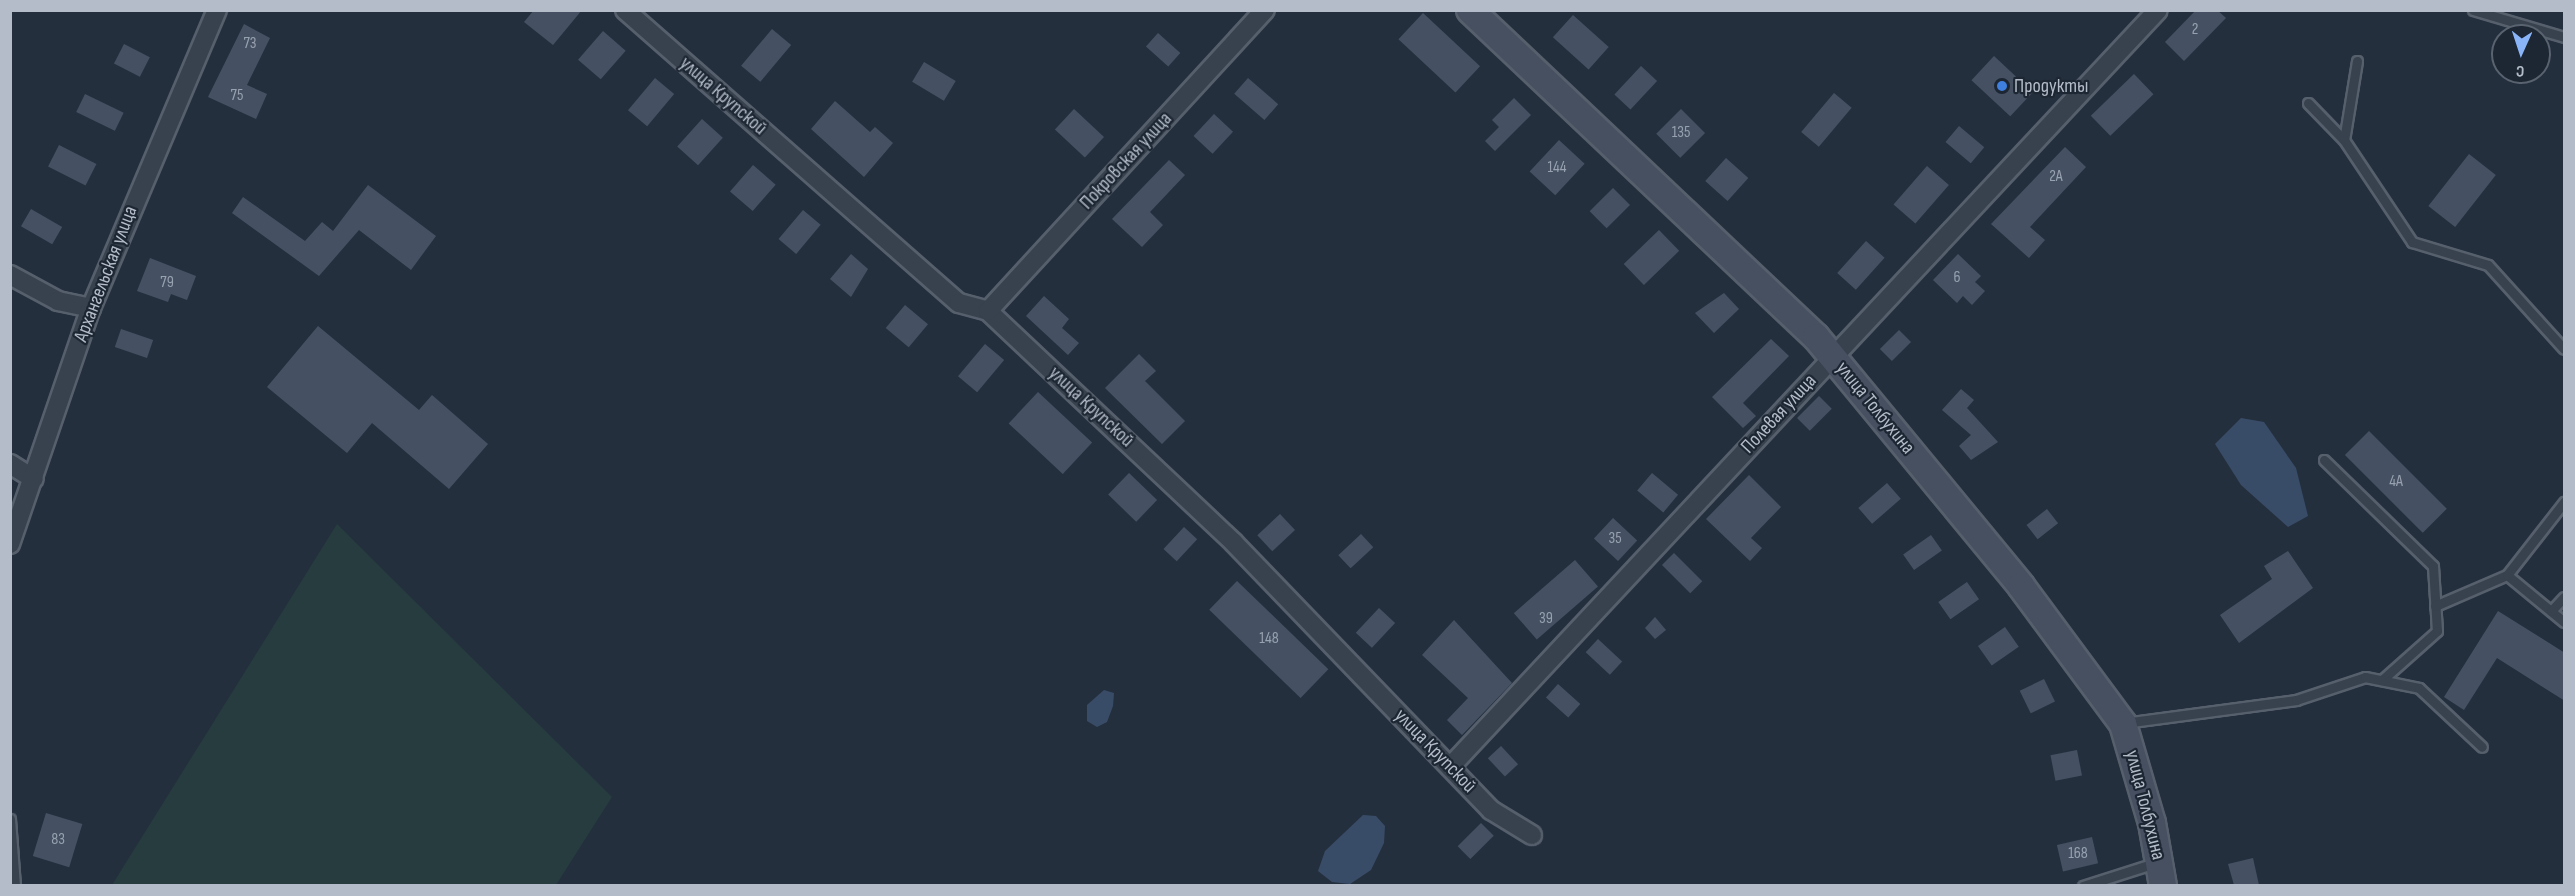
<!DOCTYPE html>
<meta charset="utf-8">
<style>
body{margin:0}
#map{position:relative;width:2575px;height:896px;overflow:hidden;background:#242f3e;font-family:"Sofia Sans Condensed",sans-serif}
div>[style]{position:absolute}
.green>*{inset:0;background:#263c3f}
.water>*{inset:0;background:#394c67}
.building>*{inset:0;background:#455162;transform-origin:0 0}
.roads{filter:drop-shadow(2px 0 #565f6c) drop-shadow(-2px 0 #565f6c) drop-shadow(0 2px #565f6c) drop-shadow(0 -2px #565f6c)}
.lane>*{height:9px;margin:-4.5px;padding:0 4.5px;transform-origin:4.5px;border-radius:4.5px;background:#38414e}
.street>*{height:18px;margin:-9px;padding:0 9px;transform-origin:9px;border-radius:9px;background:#38414e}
.secondary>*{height:26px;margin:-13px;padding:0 13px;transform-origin:13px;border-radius:13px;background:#465061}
.dots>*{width:16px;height:16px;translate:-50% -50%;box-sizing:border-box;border:3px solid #1d2633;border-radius:50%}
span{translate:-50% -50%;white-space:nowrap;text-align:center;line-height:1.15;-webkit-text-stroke:4.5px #1d2633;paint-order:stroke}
.number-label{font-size:16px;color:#98a1af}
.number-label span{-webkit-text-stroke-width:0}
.poi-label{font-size:20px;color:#b4bcc9}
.left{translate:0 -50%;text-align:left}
.street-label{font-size:20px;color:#b4bcc9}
.frame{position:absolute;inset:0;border:12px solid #b4bcc9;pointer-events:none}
.north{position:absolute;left:2491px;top:24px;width:60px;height:60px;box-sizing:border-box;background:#1d2633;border:2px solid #59626f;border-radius:50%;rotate:183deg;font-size:16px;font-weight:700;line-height:24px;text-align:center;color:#b4bcc9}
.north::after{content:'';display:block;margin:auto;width:21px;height:27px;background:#8ab4f8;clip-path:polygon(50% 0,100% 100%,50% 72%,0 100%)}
</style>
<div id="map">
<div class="green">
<div style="clip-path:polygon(337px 524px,612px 797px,556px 885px,112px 885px)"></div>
</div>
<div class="water">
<div style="clip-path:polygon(2241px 418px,2264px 422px,2296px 468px,2308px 516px,2288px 527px,2241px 485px,2215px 444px)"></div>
<div style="clip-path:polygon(1104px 690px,1114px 693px,1113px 706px,1107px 722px,1097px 727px,1087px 721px,1087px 705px)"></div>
<div style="clip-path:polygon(1363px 815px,1376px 816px,1385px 826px,1384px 843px,1371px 870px,1350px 884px,1332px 882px,1318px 871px,1325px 851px)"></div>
</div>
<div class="building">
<div style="clip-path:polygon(534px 10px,582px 10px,553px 45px,524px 22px)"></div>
<div style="clip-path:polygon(2196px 10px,2217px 10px,2226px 18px,2184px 61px,2165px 42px)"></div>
<div style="left:1423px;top:13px;width:78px;height:36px;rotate:43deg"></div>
<div style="left:1573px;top:15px;width:48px;height:30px;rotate:42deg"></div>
<div style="clip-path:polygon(244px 24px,270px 38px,247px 85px,267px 94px,256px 119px,208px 97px)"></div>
<div style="left:772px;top:29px;width:25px;height:48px;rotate:40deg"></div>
<div style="left:603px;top:31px;width:30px;height:38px;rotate:41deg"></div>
<div style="left:1158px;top:33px;width:30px;height:18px;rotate:42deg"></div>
<div style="left:124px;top:44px;width:29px;height:22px;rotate:27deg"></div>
<div style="left:1994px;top:56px;width:53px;height:33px;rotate:43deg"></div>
<div style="left:924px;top:62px;width:37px;height:23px;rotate:31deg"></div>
<div style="left:1641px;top:66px;width:22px;height:39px;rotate:43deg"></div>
<div style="left:2134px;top:74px;width:28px;height:60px;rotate:46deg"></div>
<div style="left:655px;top:78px;width:25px;height:42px;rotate:40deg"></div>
<div style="left:1248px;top:78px;width:40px;height:21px;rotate:41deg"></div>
<div style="left:1834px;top:93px;width:23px;height:51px;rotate:40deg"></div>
<div style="left:85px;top:94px;width:43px;height:20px;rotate:26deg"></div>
<div style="clip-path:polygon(1514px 98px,1531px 115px,1495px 151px,1485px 141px,1499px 127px,1492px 120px)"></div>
<div style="clip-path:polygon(835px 101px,870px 132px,875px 127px,893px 143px,864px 177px,811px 129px)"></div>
<div style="left:1074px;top:109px;width:41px;height:28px;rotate:43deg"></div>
<div style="left:1681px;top:109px;width:34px;height:35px;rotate:45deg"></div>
<div style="left:1214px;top:114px;width:26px;height:30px;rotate:43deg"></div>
<div style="left:702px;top:119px;width:28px;height:37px;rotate:42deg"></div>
<div style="left:1959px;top:126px;width:33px;height:21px;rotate:40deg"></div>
<div style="left:1559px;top:140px;width:35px;height:43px;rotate:43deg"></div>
<div style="left:59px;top:145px;width:42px;height:24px;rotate:27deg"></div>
<div style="clip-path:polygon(2065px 147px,2086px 167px,2030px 227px,2045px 240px,2029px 258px,1991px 224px)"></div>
<div style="left:2469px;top:154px;width:34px;height:66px;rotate:38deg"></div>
<div style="left:1726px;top:158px;width:30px;height:31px;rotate:42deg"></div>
<div style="clip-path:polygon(1169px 160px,1185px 175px,1150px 212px,1163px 225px,1142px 247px,1112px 219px)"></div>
<div style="left:753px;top:165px;width:30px;height:35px;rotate:41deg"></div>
<div style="left:1927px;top:166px;width:29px;height:51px;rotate:41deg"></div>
<div style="clip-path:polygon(368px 185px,436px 236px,411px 270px,359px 230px,319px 276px,232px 213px,243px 197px,305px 241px,322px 222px,333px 231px)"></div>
<div style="left:1613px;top:188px;width:24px;height:33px;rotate:45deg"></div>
<div style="left:31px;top:209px;width:36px;height:20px;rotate:30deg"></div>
<div style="left:803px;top:210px;width:23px;height:38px;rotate:40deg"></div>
<div style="left:1659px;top:230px;width:29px;height:49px;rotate:46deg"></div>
<div style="left:1866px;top:241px;width:25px;height:43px;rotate:42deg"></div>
<div style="clip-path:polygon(851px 254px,868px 269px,851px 297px,830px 279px)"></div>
<div style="clip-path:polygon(1958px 254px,1981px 276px,1975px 282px,1985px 291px,1972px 305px,1963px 296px,1957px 303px,1933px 280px)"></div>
<div style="clip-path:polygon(150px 258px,196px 276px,187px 300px,171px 294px,168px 302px,137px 291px)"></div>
<div style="clip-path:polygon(1724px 293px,1739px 309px,1714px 333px,1695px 313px)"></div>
<div style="clip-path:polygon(1044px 296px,1069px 319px,1062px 328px,1079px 343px,1068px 355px,1026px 316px)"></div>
<div style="left:905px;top:305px;width:30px;height:30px;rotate:40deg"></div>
<div style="clip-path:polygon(318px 326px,419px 410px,432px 395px,488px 444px,449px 489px,372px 423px,347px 453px,267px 387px)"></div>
<div style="left:121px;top:329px;width:34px;height:19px;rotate:19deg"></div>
<div style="left:1899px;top:330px;width:17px;height:27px;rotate:45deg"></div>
<div style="clip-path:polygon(1771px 339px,1789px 356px,1743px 403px,1756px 416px,1743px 428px,1712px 397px)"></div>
<div style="left:985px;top:344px;width:25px;height:42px;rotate:40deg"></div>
<div style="clip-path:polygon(1139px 354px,1156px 371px,1145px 381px,1185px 421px,1162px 444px,1105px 388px)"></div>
<div style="clip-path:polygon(1961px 389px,1974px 400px,1967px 408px,1998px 442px,1971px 460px,1959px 446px,1971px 435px,1942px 410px)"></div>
<div style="left:1038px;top:392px;width:74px;height:43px;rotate:43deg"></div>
<div style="left:1819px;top:396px;width:18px;height:31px;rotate:45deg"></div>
<div style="left:2369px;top:431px;width:110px;height:34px;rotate:45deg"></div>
<div style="left:1129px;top:473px;width:39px;height:30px;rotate:44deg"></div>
<div style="left:1652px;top:473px;width:34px;height:23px;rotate:40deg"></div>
<div style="clip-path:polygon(1749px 475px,1781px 507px,1751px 538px,1762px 548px,1750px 561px,1706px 519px)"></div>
<div style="left:1887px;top:483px;width:21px;height:38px;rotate:49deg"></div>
<div style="left:2047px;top:509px;width:18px;height:26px;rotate:52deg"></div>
<div style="left:1280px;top:514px;width:22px;height:31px;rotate:47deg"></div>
<div style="left:1613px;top:518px;width:33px;height:28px;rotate:43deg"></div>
<div style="left:1184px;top:527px;width:18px;height:30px;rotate:43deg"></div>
<div style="left:1361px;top:534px;width:18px;height:31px;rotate:47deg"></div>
<div style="left:1931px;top:535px;width:19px;height:34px;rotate:55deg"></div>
<div style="clip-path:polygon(2288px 551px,2313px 588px,2239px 643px,2220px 615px,2272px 579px,2264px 566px)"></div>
<div style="left:1674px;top:553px;width:40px;height:17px;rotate:45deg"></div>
<div style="left:1575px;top:560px;width:35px;height:81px;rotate:49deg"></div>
<div style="left:1237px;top:581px;width:127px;height:40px;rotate:44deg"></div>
<div style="left:1967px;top:582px;width:21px;height:35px;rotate:55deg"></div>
<div style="left:1379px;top:608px;width:22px;height:34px;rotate:43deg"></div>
<div style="clip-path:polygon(2498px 611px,2565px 653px,2565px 701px,2497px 658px,2464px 710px,2444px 697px)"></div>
<div style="clip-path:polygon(1655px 617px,1666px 630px,1655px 639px,1645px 628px)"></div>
<div style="clip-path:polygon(1454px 620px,1512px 683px,1462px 735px,1447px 720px,1468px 698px,1422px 655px)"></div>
<div style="left:2005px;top:627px;width:24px;height:33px;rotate:55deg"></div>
<div style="left:1598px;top:639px;width:33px;height:18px;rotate:43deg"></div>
<div style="left:2044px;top:679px;width:25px;height:27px;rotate:64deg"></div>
<div style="left:1558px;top:684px;width:30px;height:18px;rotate:42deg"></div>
<div style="left:1501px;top:746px;width:25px;height:18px;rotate:47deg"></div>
<div style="left:2077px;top:750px;width:26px;height:27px;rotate:79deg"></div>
<div style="left:46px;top:813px;width:38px;height:45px;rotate:17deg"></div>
<div style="left:1481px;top:823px;width:18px;height:33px;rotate:45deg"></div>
<div style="left:2092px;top:837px;width:27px;height:36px;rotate:77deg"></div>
<div style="clip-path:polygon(2253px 858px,2259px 885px,2234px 885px,2228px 864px)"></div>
</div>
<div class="roads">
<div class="lane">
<div style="left:2473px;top:10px;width:95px;rotate:16.5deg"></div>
<div style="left:2357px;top:61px;width:80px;rotate:99.3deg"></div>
<div style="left:2344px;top:140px;width:123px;rotate:56.3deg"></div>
<div style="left:2412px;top:242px;width:79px;rotate:16.8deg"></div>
<div style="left:2488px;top:265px;width:113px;rotate:47.9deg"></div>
<div style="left:2308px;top:103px;width:52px;rotate:45.8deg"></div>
<div style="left:2324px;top:460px;width:152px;rotate:44.2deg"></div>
<div style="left:2433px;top:566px;width:65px;rotate:86.5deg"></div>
<div style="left:2437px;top:631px;width:74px;rotate:138.3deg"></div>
<div style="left:2507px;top:575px;width:74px;rotate:39.5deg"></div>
<div style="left:2435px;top:606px;width:78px;rotate:-23.3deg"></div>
<div style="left:2507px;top:575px;width:93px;rotate:-52deg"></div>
<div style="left:2551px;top:611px;width:19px;rotate:-47deg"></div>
<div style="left:2124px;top:723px;width:174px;rotate:-7.6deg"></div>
<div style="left:2296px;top:700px;width:73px;rotate:-18.4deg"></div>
<div style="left:2365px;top:677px;width:55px;rotate:11.5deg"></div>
<div style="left:2419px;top:688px;width:86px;rotate:43.1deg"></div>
<div style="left:10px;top:819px;width:67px;rotate:85.7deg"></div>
<div style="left:2083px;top:886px;width:79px;rotate:-17.7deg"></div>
</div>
<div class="street">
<div style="left:625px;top:10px;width:444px;rotate:41.3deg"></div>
<div style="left:959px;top:303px;width:30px;rotate:15deg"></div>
<div style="left:988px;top:311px;width:338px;rotate:43.3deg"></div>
<div style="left:1234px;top:543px;width:371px;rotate:46.1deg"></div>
<div style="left:1491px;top:810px;width:48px;rotate:31.4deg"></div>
<div style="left:10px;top:275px;width:55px;rotate:28.4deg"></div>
<div style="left:58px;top:301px;width:34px;rotate:12deg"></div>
<div style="left:988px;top:311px;width:409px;rotate:-47.4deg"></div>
<div style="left:10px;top:464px;width:28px;rotate:32deg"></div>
<div style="left:10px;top:544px;width:250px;rotate:-71.1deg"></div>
<div style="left:91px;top:308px;width:324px;rotate:-67.1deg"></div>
<div style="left:1450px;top:767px;width:1036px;rotate:-46.92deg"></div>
</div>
<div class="secondary">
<div style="left:1470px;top:10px;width:476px;rotate:43.4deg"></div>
<div style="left:1816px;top:337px;width:323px;rotate:50.5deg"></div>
<div style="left:2021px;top:586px;width:172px;rotate:53.5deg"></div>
<div style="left:2123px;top:724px;width:103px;rotate:73.7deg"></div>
<div style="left:2152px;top:823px;width:64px;rotate:80.1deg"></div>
</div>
</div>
<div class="dots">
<div style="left:2002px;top:86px;background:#3f7fe0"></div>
</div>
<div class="number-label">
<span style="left:2195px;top:30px">2</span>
<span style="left:250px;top:44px">73</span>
<span style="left:237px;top:96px">75</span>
<span style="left:1681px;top:133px">135</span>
<span style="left:1557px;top:168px">144</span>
<span style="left:2056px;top:177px">2А</span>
<span style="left:1957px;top:278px">6</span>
<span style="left:167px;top:283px">79</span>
<span style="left:2396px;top:482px">4А</span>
<span style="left:1615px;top:539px">35</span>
<span style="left:1546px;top:619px">39</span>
<span style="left:1269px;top:639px">148</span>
<span style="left:58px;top:840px">83</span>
<span style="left:2078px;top:854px">168</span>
</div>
<div class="poi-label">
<span class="left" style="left:2014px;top:86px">Продукты</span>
</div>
<div class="street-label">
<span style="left:723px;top:96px;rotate:41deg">улица Крупской</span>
<span style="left:1126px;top:161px;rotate:-47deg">Покровская улица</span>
<span style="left:106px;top:274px;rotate:-69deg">Архангельская улица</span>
<span style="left:1091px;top:407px;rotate:43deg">улица Крупской</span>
<span style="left:1875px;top:408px;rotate:51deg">улица Толбухина</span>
<span style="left:1779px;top:414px;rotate:-47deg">Полевая улица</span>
<span style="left:1435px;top:751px;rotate:46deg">улица Крупской</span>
<span style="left:2145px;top:805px;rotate:76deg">улица Толбухина</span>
</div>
<div class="frame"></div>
<div class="north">С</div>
</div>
